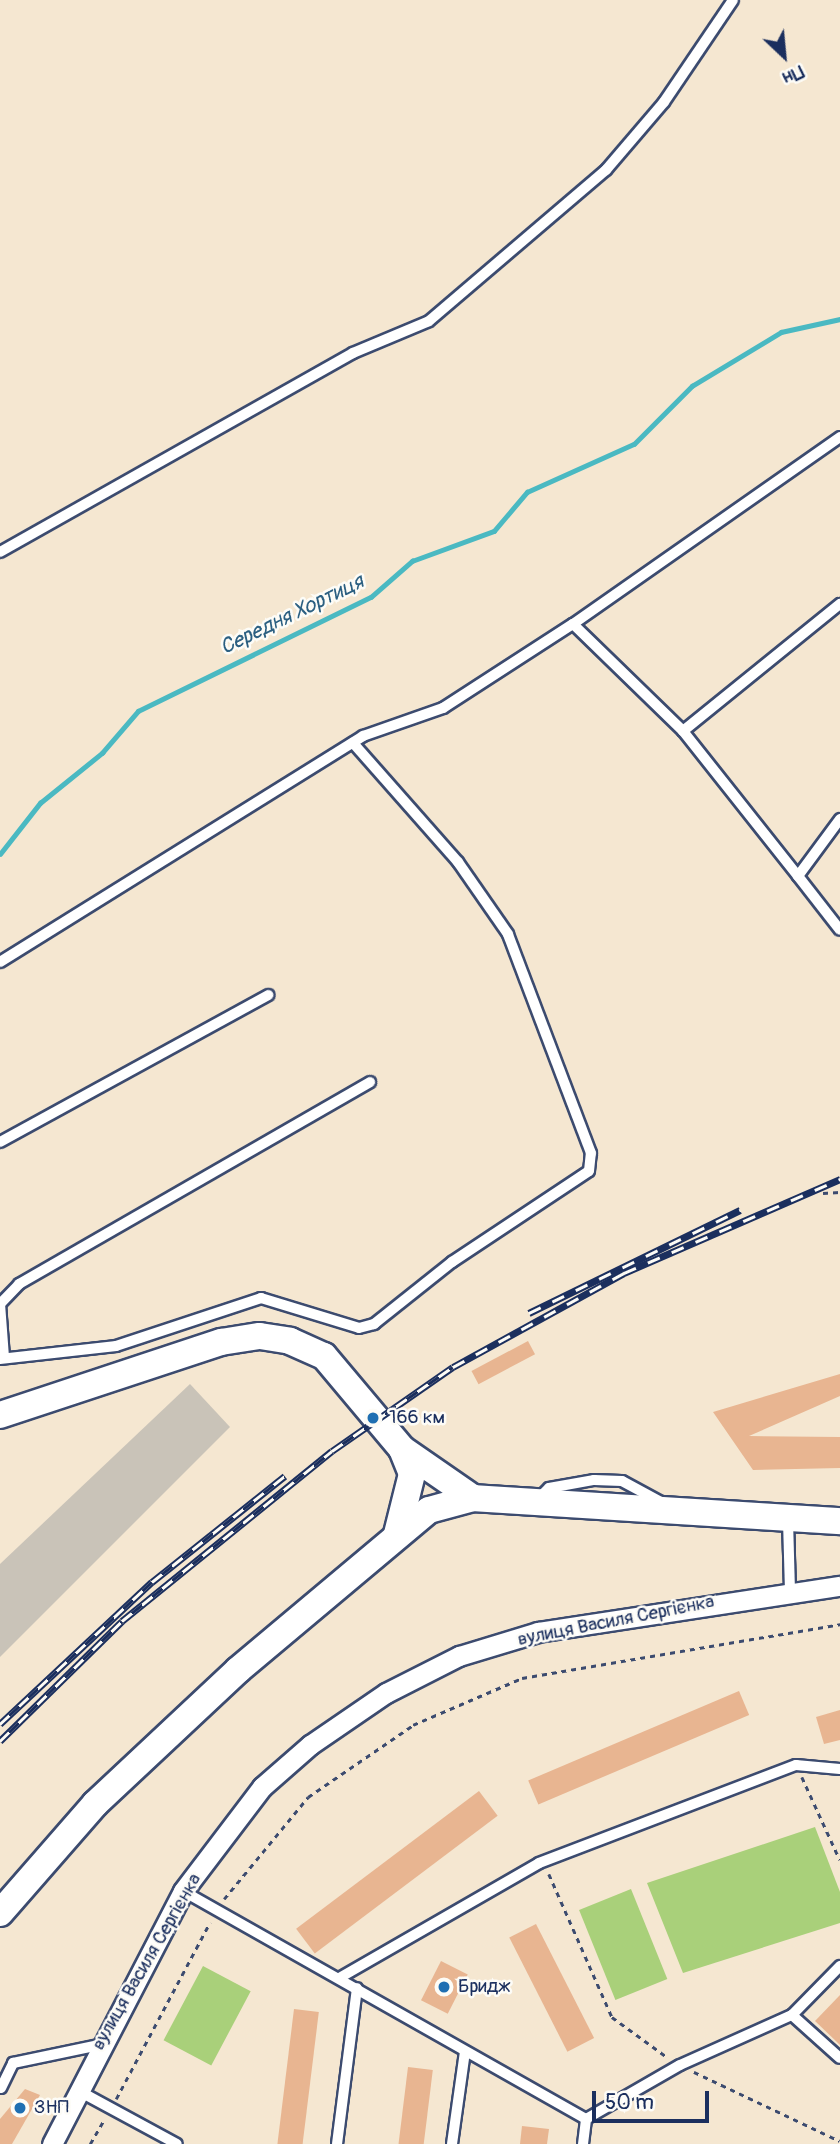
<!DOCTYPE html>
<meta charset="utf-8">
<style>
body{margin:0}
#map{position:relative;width:840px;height:2144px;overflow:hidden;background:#f5e7d1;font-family:Pangolin,sans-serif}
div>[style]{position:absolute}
.industrial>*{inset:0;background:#c9c3b8}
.green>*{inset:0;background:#a9d07a;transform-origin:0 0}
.stream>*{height:4.5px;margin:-2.25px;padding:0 2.25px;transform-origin:2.25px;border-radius:2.25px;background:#4ab9c2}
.building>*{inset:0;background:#e8b591;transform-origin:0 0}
.path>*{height:2.5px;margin-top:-1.25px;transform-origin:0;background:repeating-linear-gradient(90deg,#3c4b6f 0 5px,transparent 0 10px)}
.roads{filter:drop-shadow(2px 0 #3c4b6f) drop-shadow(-2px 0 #3c4b6f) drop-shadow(0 2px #3c4b6f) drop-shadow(0 -2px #3c4b6f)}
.lane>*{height:10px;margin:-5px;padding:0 5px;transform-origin:5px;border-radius:5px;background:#fff}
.street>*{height:19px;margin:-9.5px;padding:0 9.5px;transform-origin:9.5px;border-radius:9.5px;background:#fff}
.secondary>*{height:26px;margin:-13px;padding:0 13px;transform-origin:13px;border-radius:13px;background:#fff}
.rail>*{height:7px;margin-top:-3.5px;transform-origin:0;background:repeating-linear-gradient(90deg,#fdfcf7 0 13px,#1b2f5e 0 26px);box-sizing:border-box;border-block:2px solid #1b2f5e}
.dots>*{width:19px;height:19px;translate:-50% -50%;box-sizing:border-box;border:4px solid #fdfcf7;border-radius:50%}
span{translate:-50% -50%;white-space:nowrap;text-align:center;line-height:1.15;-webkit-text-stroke:5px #fdfcf7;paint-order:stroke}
.poi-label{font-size:19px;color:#1b2f5e}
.left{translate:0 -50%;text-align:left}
.street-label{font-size:19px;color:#1b2f5e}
.water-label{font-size:21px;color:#2b5f81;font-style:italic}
.north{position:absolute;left:749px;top:21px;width:70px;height:70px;-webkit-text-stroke:5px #fdfcf7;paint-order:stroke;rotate:154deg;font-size:19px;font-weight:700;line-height:28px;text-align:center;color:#1b2f5e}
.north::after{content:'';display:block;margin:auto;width:24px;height:32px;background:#1b2f5e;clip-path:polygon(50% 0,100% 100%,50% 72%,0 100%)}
.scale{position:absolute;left:592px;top:2091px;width:117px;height:32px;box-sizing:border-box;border:4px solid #1b2f5e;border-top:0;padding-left:9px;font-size:21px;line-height:24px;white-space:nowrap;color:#1b2f5e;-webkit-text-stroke:5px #fdfcf7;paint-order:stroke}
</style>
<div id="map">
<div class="industrial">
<div style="clip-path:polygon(190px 1384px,230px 1427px,0 1657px,0 1564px)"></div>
</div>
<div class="green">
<div style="clip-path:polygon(815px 1827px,840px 1892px,840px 1923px,683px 1973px,647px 1883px)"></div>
<div style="left:631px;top:1889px;width:97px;height:56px;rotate:68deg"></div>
<div style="left:203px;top:1966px;width:54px;height:84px;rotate:28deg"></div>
</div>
<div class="stream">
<div style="left:0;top:854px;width:65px;rotate:-51.9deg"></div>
<div style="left:40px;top:803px;width:80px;rotate:-38.9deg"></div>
<div style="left:102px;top:753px;width:55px;rotate:-49.4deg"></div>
<div style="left:138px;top:711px;width:259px;rotate:-26.1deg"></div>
<div style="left:371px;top:597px;width:55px;rotate:-41.3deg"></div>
<div style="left:412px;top:561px;width:87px;rotate:-20.1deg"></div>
<div style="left:494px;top:531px;width:51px;rotate:-49.8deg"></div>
<div style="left:527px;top:492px;width:117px;rotate:-24.2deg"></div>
<div style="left:634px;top:444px;width:82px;rotate:-45deg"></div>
<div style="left:692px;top:386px;width:104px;rotate:-31.2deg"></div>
<div style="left:781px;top:332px;width:60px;rotate:-12.4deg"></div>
</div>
<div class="building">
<div style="left:528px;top:1341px;width:15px;height:64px;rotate:62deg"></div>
<div style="clip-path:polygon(840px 1374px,840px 1396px,749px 1436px,840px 1437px,840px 1468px,753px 1470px,713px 1412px)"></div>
<div style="left:739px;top:1691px;width:26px;height:229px;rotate:67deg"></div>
<div style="clip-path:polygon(840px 1710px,840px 1740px,824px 1744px,816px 1717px)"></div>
<div style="left:479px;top:1791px;width:31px;height:229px;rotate:53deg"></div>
<div style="left:536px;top:1924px;width:128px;height:30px;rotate:63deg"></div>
<div style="left:441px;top:1961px;width:30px;height:44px;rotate:27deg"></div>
<div style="clip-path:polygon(840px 1995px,840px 2045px,815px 2021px)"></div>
<div style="left:294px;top:2009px;width:25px;height:136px;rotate:7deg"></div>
<div style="left:408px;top:2067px;width:25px;height:78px;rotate:7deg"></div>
<div style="clip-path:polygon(25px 2089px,40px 2095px,12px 2144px,0 2144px,0 2119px)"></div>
<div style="clip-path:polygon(522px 2126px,549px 2129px,547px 2144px,520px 2144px)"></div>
</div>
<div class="path">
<div style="left:823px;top:1193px;width:17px;rotate:-3deg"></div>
<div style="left:802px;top:1777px;width:91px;rotate:65.4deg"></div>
<div style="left:549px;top:1874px;width:156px;rotate:66.2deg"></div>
<div style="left:612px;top:2017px;width:68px;rotate:36deg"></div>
<div style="left:224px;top:1899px;width:132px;rotate:-50.5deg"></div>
<div style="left:308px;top:1797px;width:127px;rotate:-34.4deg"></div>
<div style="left:413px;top:1725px;width:119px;rotate:-23.3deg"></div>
<div style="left:522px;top:1678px;width:323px;rotate:-9.6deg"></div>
<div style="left:694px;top:2072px;width:161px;rotate:25.3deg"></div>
<div style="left:116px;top:2099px;width:200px;rotate:-62deg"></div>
<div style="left:90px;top:2144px;width:28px;rotate:-60deg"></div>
</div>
<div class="roads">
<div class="lane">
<div style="left:0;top:552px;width:405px;rotate:-29.4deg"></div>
<div style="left:353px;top:353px;width:82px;rotate:-22.8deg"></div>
<div style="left:429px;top:321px;width:233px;rotate:-40.5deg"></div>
<div style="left:606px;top:170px;width:89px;rotate:-49.5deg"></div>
<div style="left:664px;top:102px;width:123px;rotate:-55.9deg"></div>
<div style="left:573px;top:624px;width:326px;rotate:-35deg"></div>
<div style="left:683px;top:731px;width:202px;rotate:-39deg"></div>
<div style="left:798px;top:876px;width:68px;rotate:52.1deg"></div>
<div style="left:0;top:962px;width:428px;rotate:-31.9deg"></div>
<div style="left:363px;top:736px;width:85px;rotate:-19.3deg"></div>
<div style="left:443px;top:708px;width:155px;rotate:-32.9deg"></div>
<div style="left:573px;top:624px;width:153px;rotate:44.2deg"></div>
<div style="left:683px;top:731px;width:185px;rotate:51.6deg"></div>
<div style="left:798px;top:876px;width:71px;rotate:-53.6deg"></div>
<div style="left:0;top:1142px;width:306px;rotate:-28.7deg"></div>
<div style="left:4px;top:1357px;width:53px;rotate:-94.3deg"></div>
<div style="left:0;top:1304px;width:28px;rotate:-46deg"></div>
<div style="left:19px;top:1284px;width:405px;rotate:-29.9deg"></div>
<div style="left:0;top:1359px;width:117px;rotate:-6.4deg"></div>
<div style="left:116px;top:1346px;width:153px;rotate:-18.3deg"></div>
<div style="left:261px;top:1298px;width:102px;rotate:17deg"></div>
<div style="left:359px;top:1328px;width:16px;rotate:-15deg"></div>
<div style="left:374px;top:1324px;width:100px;rotate:-38.5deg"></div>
<div style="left:452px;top:1262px;width:164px;rotate:-33.6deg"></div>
<div style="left:589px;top:1171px;width:18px;rotate:-84deg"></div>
<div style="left:591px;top:1153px;width:234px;rotate:-110.8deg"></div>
<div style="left:508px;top:934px;width:88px;rotate:-124.8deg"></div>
<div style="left:458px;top:862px;width:159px;rotate:-131.4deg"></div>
<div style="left:539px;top:1498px;width:14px;rotate:-45deg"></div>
<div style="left:549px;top:1488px;width:46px;rotate:-10.1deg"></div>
<div style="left:594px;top:1480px;width:28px;rotate:2deg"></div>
<div style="left:622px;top:1481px;width:44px;rotate:28.3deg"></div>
<div style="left:788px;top:1520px;width:70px;rotate:88.4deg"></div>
<div style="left:183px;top:1891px;width:463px;rotate:29.5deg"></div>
<div style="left:586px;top:2119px;width:108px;rotate:-29.9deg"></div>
<div style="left:680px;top:2065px;width:123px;rotate:-24.1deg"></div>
<div style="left:792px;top:2015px;width:69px;rotate:-45.6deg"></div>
<div style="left:341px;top:1977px;width:228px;rotate:-29.9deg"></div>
<div style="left:539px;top:1863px;width:275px;rotate:-20.9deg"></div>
<div style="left:796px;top:1765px;width:44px;rotate:5.2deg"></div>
<div style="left:792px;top:2015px;width:64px;rotate:41.9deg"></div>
<div style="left:1px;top:2088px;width:28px;rotate:-64deg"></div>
<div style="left:13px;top:2063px;width:88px;rotate:-11.8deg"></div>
<div style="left:79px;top:2091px;width:111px;rotate:28.4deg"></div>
<div style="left:337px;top:2144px;width:157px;rotate:-82.7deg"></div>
<div style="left:452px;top:2144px;width:93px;rotate:-82deg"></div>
<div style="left:583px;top:2144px;width:25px;rotate:-83deg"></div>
</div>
<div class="street">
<div style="left:52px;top:2144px;width:285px;rotate:-62.6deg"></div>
<div style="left:183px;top:1891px;width:131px;rotate:-52.8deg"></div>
<div style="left:262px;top:1787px;width:64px;rotate:-41.2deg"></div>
<div style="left:310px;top:1745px;width:92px;rotate:-34.4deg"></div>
<div style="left:386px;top:1693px;width:82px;rotate:-26.9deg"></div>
<div style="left:459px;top:1656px;width:83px;rotate:-16.9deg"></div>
<div style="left:538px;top:1632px;width:305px;rotate:-8.7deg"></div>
</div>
<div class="secondary">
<div style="left:0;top:1415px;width:233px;rotate:-18.3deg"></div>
<div style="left:221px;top:1342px;width:39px;rotate:-9deg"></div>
<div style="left:260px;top:1336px;width:30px;rotate:9deg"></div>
<div style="left:290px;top:1341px;width:37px;rotate:24deg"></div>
<div style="left:324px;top:1356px;width:121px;rotate:50deg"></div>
<div style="left:402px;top:1449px;width:86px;rotate:34.6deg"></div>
<div style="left:397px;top:1534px;width:62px;rotate:-76deg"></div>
<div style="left:412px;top:1474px;width:27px;rotate:-112deg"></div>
<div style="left:0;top:1913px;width:145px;rotate:-48.9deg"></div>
<div style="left:95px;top:1804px;width:196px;rotate:-43.1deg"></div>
<div style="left:238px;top:1670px;width:249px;rotate:-40deg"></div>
<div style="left:429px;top:1510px;width:46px;rotate:-15.3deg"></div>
<div style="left:473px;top:1498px;width:368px;rotate:3.6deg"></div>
</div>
</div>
<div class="rail">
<div style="left:529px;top:1313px;width:235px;rotate:-26deg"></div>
<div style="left:0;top:1724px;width:208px;rotate:-43.1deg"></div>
<div style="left:152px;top:1582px;width:170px;rotate:-38.6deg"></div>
<div style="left:0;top:1741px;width:171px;rotate:-44.5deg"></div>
<div style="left:122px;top:1621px;width:270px;rotate:-39deg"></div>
<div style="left:332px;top:1451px;width:147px;rotate:-34.8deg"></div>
<div style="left:453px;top:1367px;width:195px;rotate:-28.8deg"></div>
<div style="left:624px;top:1273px;width:236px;rotate:-23.5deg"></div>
</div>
<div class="dots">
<div style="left:373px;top:1418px;background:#1f6fb2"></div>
<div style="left:444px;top:1987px;background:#1f6fb2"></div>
<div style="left:20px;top:2108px;background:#1f6fb2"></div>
</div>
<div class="poi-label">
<span class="left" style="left:389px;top:1418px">166 км</span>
<span class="left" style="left:458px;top:1987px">Бридж</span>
<span class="left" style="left:34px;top:2108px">ЗНП</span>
</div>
<div class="street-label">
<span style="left:616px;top:1621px;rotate:-11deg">вулиця Василя Сергієнка</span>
<span style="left:147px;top:1962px;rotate:-60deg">вулиця Василя Сергієнка</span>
</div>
<div class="water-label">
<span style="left:292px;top:615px;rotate:-26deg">Середня Хортиця</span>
</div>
<div class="north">Пн</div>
<div class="scale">50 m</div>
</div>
